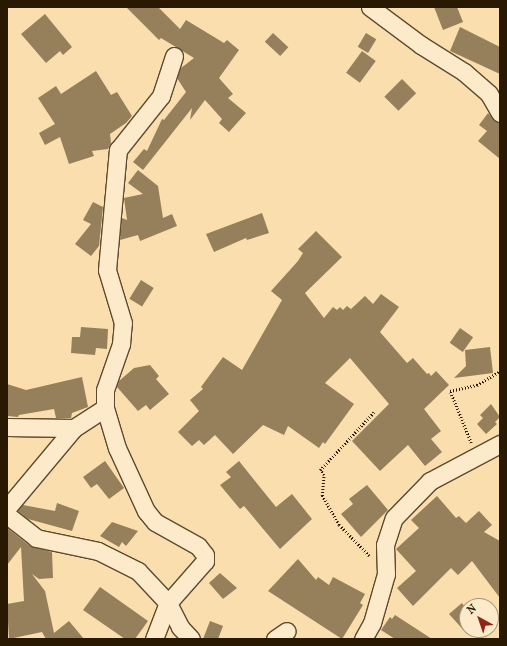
<!DOCTYPE html>
<style>
body{margin:0}
#map{position:relative;width:507px;height:646px;overflow:hidden;background:#fadeae;font-family:"IM FELL French Canon",serif}
div>[style]{position:absolute}
.building>*{inset:0;background:#967f5b;transform-origin:0 0}
.path>*{height:2.5px;margin-top:-1.25px;transform-origin:0;background:repeating-linear-gradient(90deg,#291902 0 1px,transparent 0 3px)}
.roads{filter:drop-shadow(1px 0 #5d4a2d) drop-shadow(-1px 0 #5d4a2d) drop-shadow(0 1px #5d4a2d) drop-shadow(0 -1px #5d4a2d)}
.street>*{height:17px;margin:-8.5px;padding:0 8.5px;transform-origin:8.5px;border-radius:8.5px;background:#fceaca}
span{translate:-50% -50%;white-space:nowrap;text-align:center;line-height:1.15;-webkit-text-stroke:3.5px #fceaca;paint-order:stroke}
.frame{position:absolute;inset:0;border:8px solid #291902;pointer-events:none}
.north{position:absolute;left:459px;top:598px;width:40px;height:40px;box-sizing:border-box;background:#fceaca;border:1px solid #a8967a;border-radius:50%;rotate:320deg;font-size:11px;font-weight:700;line-height:16px;text-align:center;color:#291902}
.north::after{content:'';display:block;margin:auto;width:14px;height:18px;background:#8f2418;clip-path:polygon(50% 0,100% 100%,50% 72%,0 100%)}
</style>
<div id="map">
<div class="building">
<div style="clip-path:polygon(126px 7px,158px 7px,180px 29px,186px 20px,224px 43px,227px 40px,239px 50px,219px 78px,233px 94px,228px 98px,246px 113px,229px 132px,219px 123px,222px 119px,205px 100px,190px 120px,192px 108px,143px 170px,133px 162px,144px 149px,147px 151px,162px 119px,164px 120px,186px 92px,177px 78px,181px 68px,194px 58px,161px 38px,159px 40px)"></div>
<div style="clip-path:polygon(434px 7px,457px 7px,463px 22px,443px 30px)"></div>
<div style="clip-path:polygon(45px 14px,72px 47px,63px 55px,60px 51px,46px 63px,21px 34px)"></div>
<div style="clip-path:polygon(460px 27px,500px 47px,500px 74px,450px 51px)"></div>
<div style="left:273px;top:33px;width:21px;height:12px;rotate:43deg"></div>
<div style="left:366px;top:33px;width:12px;height:16px;rotate:31deg"></div>
<div style="left:362px;top:51px;width:17px;height:27px;rotate:36deg"></div>
<div style="clip-path:polygon(96px 71px,111px 95px,117px 92px,132px 116px,126px 123px,110px 134px,111px 143px,108px 149px,92px 151px,94px 156px,69px 164px,60px 137px,45px 145px,39px 133px,55px 124px,38px 98px,56px 86px,61px 94px)"></div>
<div style="left:402px;top:79px;width:20px;height:25px;rotate:45deg"></div>
<div style="clip-path:polygon(488px 113px,495px 121px,500px 123px,500px 159px,478px 141px,487px 131px,479px 125px)"></div>
<div style="clip-path:polygon(138px 170px,158px 186px,163px 218px,172px 214px,177px 226px,140px 241px,138px 235px,120px 240px,122px 218px,127px 220px,124px 198px,143px 194px,128px 183px)"></div>
<div style="clip-path:polygon(93px 202px,103px 207px,99px 246px,91px 256px,75px 244px,91px 224px,83px 220px)"></div>
<div style="clip-path:polygon(262px 213px,269px 233px,247px 240px,246px 238px,214px 252px,206px 234px)"></div>
<div style="clip-path:polygon(316px 231px,342px 257px,305px 293px,324px 318px,333px 307px,337px 310px,340px 307px,343px 310px,347px 306px,351px 309px,365px 296px,373px 304px,381px 294px,399px 307px,380px 332px,407px 363px,413px 358px,427px 374px,429px 373px,431px 376px,436px 371px,449px 385px,424px 409px,441px 431px,431px 439px,442px 452px,425px 466px,408px 445px,380px 471px,352px 441px,389px 404px,350px 358px,325px 383px,354px 404px,325px 444px,323px 442px,319px 448px,288px 426px,284px 435px,263px 425px,233px 454px,215px 435px,204px 445px,199px 440px,192px 446px,178px 432px,199px 411px,190px 400px,203px 389px,201px 387px,223px 357px,242px 370px,282px 300px,271px 291px,298px 261px,303px 253px,298px 249px)"></div>
<div style="left:141px;top:280px;width:15px;height:22px;rotate:32deg"></div>
<div style="clip-path:polygon(81px 327px,108px 329px,107px 349px,96px 348px,95px 355px,71px 353px,72px 337px,80px 337px)"></div>
<div style="left:460px;top:328px;width:16px;height:18px;rotate:35deg"></div>
<div style="clip-path:polygon(490px 347px,493px 373px,454px 378px,466px 366px,465px 350px)"></div>
<div style="clip-path:polygon(150px 365px,159px 376px,156px 379px,169px 394px,150px 410px,146px 405px,138px 411px,117px 387px,119px 381px,134px 368px)"></div>
<div style="clip-path:polygon(82px 377px,88px 407px,72px 413px,71px 418px,56px 418px,54px 409px,19px 415px,18px 417px,7px 416px,7px 384px,26px 390px)"></div>
<div style="clip-path:polygon(491px 404px,500px 417px,495px 422px,497px 424px,486px 434px,477px 424px,483px 418px,480px 415px)"></div>
<div style="clip-path:polygon(105px 461px,124px 488px,109px 499px,97px 484px,91px 488px,83px 477px)"></div>
<div style="clip-path:polygon(239px 461px,276px 507px,292px 494px,312px 519px,280px 549px,244px 506px,240px 509px,220px 485px,231px 477px,226px 472px)"></div>
<div style="clip-path:polygon(367px 485px,388px 510px,361px 537px,341px 514px,353px 504px,349px 499px)"></div>
<div style="clip-path:polygon(437px 496px,456px 518px,459px 516px,466px 523px,479px 511px,492px 525px,484px 532px,500px 541px,500px 598px,472px 561px,458px 575px,451px 568px,413px 606px,397px 588px,416px 571px,396px 549px,419px 528px,411px 520px)"></div>
<div style="clip-path:polygon(57px 503px,79px 511px,72px 531px,28px 519px,18px 511px,23px 505px,55px 511px)"></div>
<div style="clip-path:polygon(112px 522px,138px 531px,126px 546px,122px 542px,119px 547px,100px 536px)"></div>
<div style="clip-path:polygon(7px 528px,30px 546px,52px 552px,53px 578px,39px 579px,32px 574px,45px 591px,54px 633px,69px 621px,84px 639px,46px 639px,42px 632px,9px 639px,7px 604px,24px 601px,21px 547px,7px 565px)"></div>
<div style="clip-path:polygon(298px 559px,316px 580px,318px 577px,329px 585px,333px 577px,365px 594px,360px 603px,363px 605px,342px 639px,268px 591px)"></div>
<div style="clip-path:polygon(220px 573px,237px 588px,223px 599px,209px 583px)"></div>
<div style="clip-path:polygon(100px 587px,148px 621px,135px 639px,125px 639px,83px 610px)"></div>
<div style="clip-path:polygon(462px 603px,467px 610px,467px 634px,449px 614px)"></div>
<div style="clip-path:polygon(395px 615px,432px 639px,395px 639px,381px 630px,390px 617px,392px 619px)"></div>
<div style="clip-path:polygon(210px 621px,223px 626px,218px 639px,203px 639px)"></div>
</div>
<div class="path">
<div style="left:471px;top:443px;width:56px;rotate:-112deg"></div>
<div style="left:450px;top:391px;width:28px;rotate:-13deg"></div>
<div style="left:477px;top:385px;width:27px;rotate:-31deg"></div>
<div style="left:369px;top:556px;width:43px;rotate:-134.1deg"></div>
<div style="left:339px;top:525px;width:34px;rotate:-120deg"></div>
<div style="left:322px;top:496px;width:21px;rotate:-85deg"></div>
<div style="left:324px;top:475px;width:6px;rotate:-129deg"></div>
<div style="left:320px;top:470px;width:79px;rotate:-47deg"></div>
</div>
<div class="roads">
<div class="street">
<div style="left:370px;top:7px;width:64px;rotate:36.7deg"></div>
<div style="left:421px;top:45px;width:51px;rotate:32.1deg"></div>
<div style="left:464px;top:72px;width:33px;rotate:41deg"></div>
<div style="left:489px;top:94px;width:22px;rotate:60deg"></div>
<div style="left:7px;top:427px;width:67px;rotate:0.9deg"></div>
<div style="left:7px;top:508px;width:104px;rotate:-50.1deg"></div>
<div style="left:74px;top:428px;width:37px;rotate:-33deg"></div>
<div style="left:7px;top:515px;width:37px;rotate:38deg"></div>
<div style="left:36px;top:538px;width:63px;rotate:11.8deg"></div>
<div style="left:98px;top:551px;width:45px;rotate:26.6deg"></div>
<div style="left:138px;top:571px;width:44px;rotate:46.8deg"></div>
<div style="left:168px;top:603px;width:27px;rotate:63deg"></div>
<div style="left:180px;top:627px;width:16px;rotate:47deg"></div>
<div style="left:154px;top:639px;width:39px;rotate:-69deg"></div>
<div style="left:168px;top:603px;width:56px;rotate:-48.6deg"></div>
<div style="left:205px;top:561px;width:6px;rotate:-90deg"></div>
<div style="left:205px;top:555px;width:11px;rotate:-128deg"></div>
<div style="left:198px;top:546px;width:49px;rotate:-150.8deg"></div>
<div style="left:155px;top:522px;width:14px;rotate:-129deg"></div>
<div style="left:146px;top:511px;width:69px;rotate:-114.7deg"></div>
<div style="left:117px;top:448px;width:42px;rotate:-106.7deg"></div>
<div style="left:105px;top:408px;width:18px;rotate:-90deg"></div>
<div style="left:105px;top:390px;width:49px;rotate:-70.8deg"></div>
<div style="left:121px;top:344px;width:21px;rotate:-85deg"></div>
<div style="left:123px;top:323px;width:55px;rotate:-106.8deg"></div>
<div style="left:107px;top:270px;width:121px;rotate:-84.8deg"></div>
<div style="left:118px;top:150px;width:69px;rotate:-51.5deg"></div>
<div style="left:161px;top:96px;width:42px;rotate:-72deg"></div>
<div style="left:275px;top:639px;width:14px;rotate:-34deg"></div>
<div style="left:363px;top:639px;width:18px;rotate:-61deg"></div>
<div style="left:372px;top:623px;width:51px;rotate:-74.1deg"></div>
<div style="left:386px;top:574px;width:29px;rotate:-92deg"></div>
<div style="left:385px;top:545px;width:28px;rotate:-72deg"></div>
<div style="left:394px;top:518px;width:52px;rotate:-45.8deg"></div>
<div style="left:430px;top:481px;width:79px;rotate:-27.9deg"></div>
</div>
</div>
<div class="frame"></div>
<div class="north">N</div>
</div>
